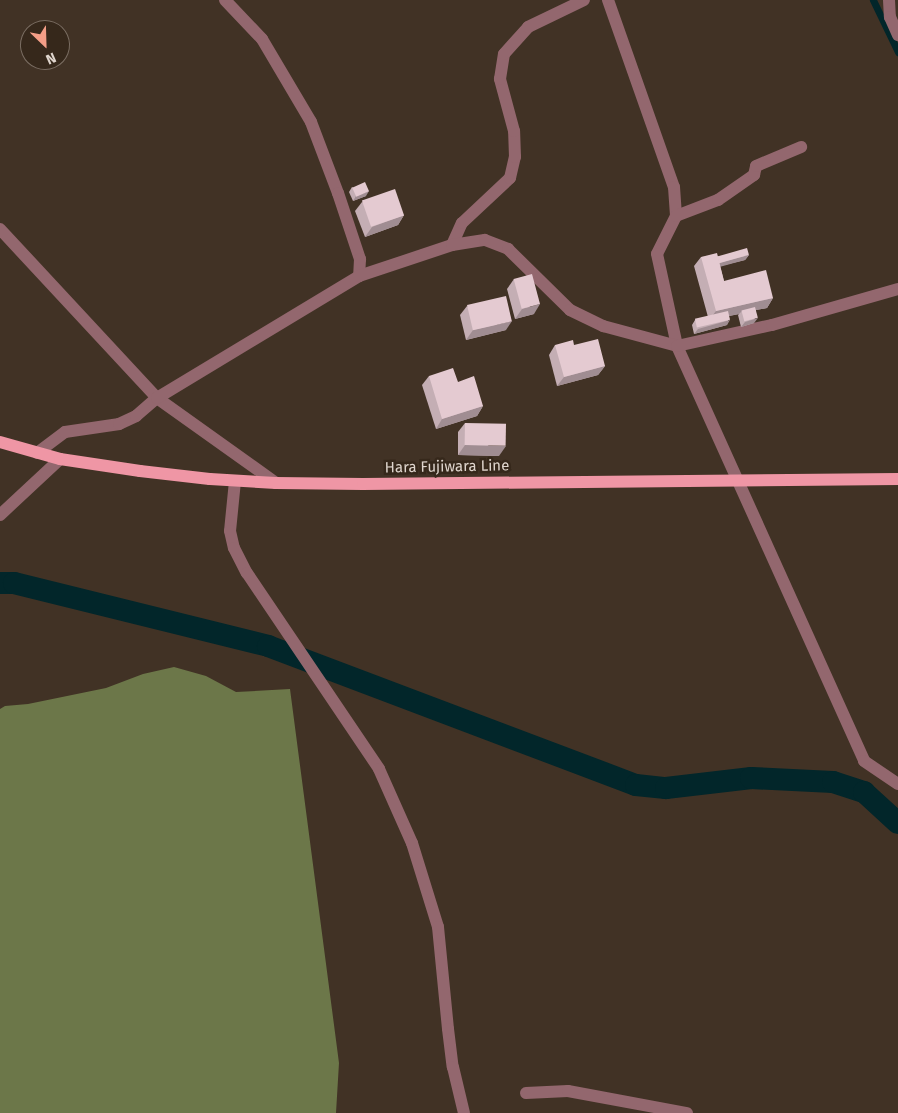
<!DOCTYPE html>
<style>
body{margin:0}
#map{position:relative;width:898px;height:1113px;overflow:hidden;background:#413225;font-family:"Fira Sans",sans-serif}
div>[style]{position:absolute}
.forest>*{inset:0;background:#6c7749}
.stream>*{height:7px;margin:-3.5px;padding:0 3.5px;transform-origin:3.5px;border-radius:3.5px;background:#02262a}
.canal>*{height:22px;margin:-11px;padding:0 11px;transform-origin:11px;border-radius:11px;background:#02262a}
.minor>*{height:12px;margin:-6px;padding:0 6px;transform-origin:6px;border-radius:6px;background:#93676e}
.major>*{height:12px;margin:-6px;padding:0 6px;transform-origin:6px;border-radius:6px;background:#ef96a5}
.wall>*{inset:0;background:#c4aeb4}
.shaded-wall>*{inset:0;background:#a08d92}
.building>*{inset:0;background:#e4cad1;transform-origin:0 0}
span{translate:-50% -50%;white-space:nowrap;text-align:center;line-height:1.15;-webkit-text-stroke:5px #36281b;paint-order:stroke}
.street-label{font-size:15px;color:#dfd5cd}
.north{position:absolute;left:20px;top:20px;width:50px;height:50px;box-sizing:border-box;background:#36281b;border:1px solid #7a6d62;border-radius:50%;rotate:156deg;font-size:14px;font-weight:700;line-height:20px;text-align:center;color:#dfd5cd}
.north::after{content:'';display:block;margin:auto;width:18px;height:22px;background:#f49e87;clip-path:polygon(50% 0,100% 100%,50% 72%,0 100%)}
</style>
<div id="map">
<div class="forest">
<div style="clip-path:polygon(174px 667px,206px 676px,236px 692px,290px 689px,339px 1063px,336px 1113px,0 1113px,0 709px,5px 706px,28px 704px,106px 688px,143px 674px)"></div>
</div>
<div class="stream">
<div style="left:873px;top:0;width:58px;rotate:64.3deg"></div>
</div>
<div class="canal">
<div style="left:0;top:583px;width:14px"></div>
<div style="left:14px;top:583px;width:262px;rotate:13.9deg"></div>
<div style="left:268px;top:646px;width:393px;rotate:20.7deg"></div>
<div style="left:636px;top:785px;width:30px;rotate:6deg"></div>
<div style="left:666px;top:788px;width:86px;rotate:-6.7deg"></div>
<div style="left:751px;top:778px;width:82px;rotate:2.8deg"></div>
<div style="left:833px;top:782px;width:33px;rotate:18deg"></div>
<div style="left:864px;top:792px;width:46px;rotate:42.4deg"></div>
</div>
<div class="minor">
<div style="left:225px;top:0;width:54px;rotate:46.5deg"></div>
<div style="left:262px;top:39px;width:96px;rotate:59.4deg"></div>
<div style="left:311px;top:122px;width:76px;rotate:69.2deg"></div>
<div style="left:338px;top:193px;width:70px;rotate:71.6deg"></div>
<div style="left:360px;top:259px;width:17px;rotate:93deg"></div>
<div style="left:608px;top:0;width:198px;rotate:70.6deg"></div>
<div style="left:674px;top:187px;width:29px;rotate:86deg"></div>
<div style="left:676px;top:216px;width:42px;rotate:116.6deg"></div>
<div style="left:657px;top:254px;width:94px;rotate:77.7deg"></div>
<div style="left:677px;top:346px;width:455px;rotate:65.7deg"></div>
<div style="left:864px;top:761px;width:41px;rotate:34.1deg"></div>
<div style="left:889px;top:0;width:17px;rotate:87deg"></div>
<div style="left:890px;top:17px;width:20px;rotate:66deg"></div>
<div style="left:676px;top:216px;width:45px;rotate:-20.9deg"></div>
<div style="left:718px;top:200px;width:44px;rotate:-34.8deg"></div>
<div style="left:754px;top:175px;width:9px;rotate:-77deg"></div>
<div style="left:756px;top:166px;width:49px;rotate:-22.9deg"></div>
<div style="left:0;top:229px;width:231px;rotate:47.1deg"></div>
<div style="left:157px;top:398px;width:146px;rotate:35.5deg"></div>
<div style="left:452px;top:245px;width:24px;rotate:-66deg"></div>
<div style="left:462px;top:223px;width:66px;rotate:-43.2deg"></div>
<div style="left:510px;top:178px;width:22px;rotate:-77deg"></div>
<div style="left:515px;top:157px;width:26px;rotate:-92deg"></div>
<div style="left:514px;top:131px;width:54px;rotate:-105.1deg"></div>
<div style="left:500px;top:79px;width:25px;rotate:-81deg"></div>
<div style="left:504px;top:54px;width:36px;rotate:-48deg"></div>
<div style="left:528px;top:27px;width:62px;rotate:-25.7deg"></div>
<div style="left:37px;top:453px;width:35px;rotate:-37deg"></div>
<div style="left:65px;top:432px;width:55px;rotate:-8.4deg"></div>
<div style="left:119px;top:424px;width:19px;rotate:-25deg"></div>
<div style="left:136px;top:416px;width:28px;rotate:-41deg"></div>
<div style="left:157px;top:398px;width:236px;rotate:-31.1deg"></div>
<div style="left:359px;top:276px;width:98px;rotate:-18.4deg"></div>
<div style="left:452px;top:245px;width:33px;rotate:-9deg"></div>
<div style="left:485px;top:240px;width:25px;rotate:21deg"></div>
<div style="left:508px;top:249px;width:87px;rotate:44.5deg"></div>
<div style="left:570px;top:310px;width:37px;rotate:26deg"></div>
<div style="left:603px;top:326px;width:77px;rotate:15.1deg"></div>
<div style="left:677px;top:346px;width:97px;rotate:-12.5deg"></div>
<div style="left:772px;top:325px;width:131px;rotate:-15.9deg"></div>
<div style="left:235px;top:481px;width:50px;rotate:95.7deg"></div>
<div style="left:230px;top:531px;width:17px;rotate:77deg"></div>
<div style="left:234px;top:548px;width:28px;rotate:63deg"></div>
<div style="left:247px;top:573px;width:236px;rotate:56deg"></div>
<div style="left:379px;top:769px;width:81px;rotate:66deg"></div>
<div style="left:412px;top:843px;width:88px;rotate:72.8deg"></div>
<div style="left:438px;top:927px;width:102px;rotate:84.4deg"></div>
<div style="left:448px;top:1029px;width:38px;rotate:83deg"></div>
<div style="left:453px;top:1067px;width:47px;rotate:76.6deg"></div>
<div style="left:0;top:515px;width:82px;rotate:-43deg"></div>
<div style="left:526px;top:1093px;width:42px;rotate:-2.7deg"></div>
<div style="left:568px;top:1091px;width:121px;rotate:10.5deg"></div>
</div>
<div class="major">
<div style="left:0;top:442px;width:62px;rotate:15.8deg"></div>
<div style="left:60px;top:459px;width:81px;rotate:8.5deg"></div>
<div style="left:140px;top:471px;width:70px;rotate:6.5deg"></div>
<div style="left:210px;top:479px;width:66px;rotate:3.5deg"></div>
<div style="left:276px;top:483px;width:87px;rotate:0.7deg"></div>
<div style="left:363px;top:484px;width:535px;rotate:-0.54deg"></div>
</div>
<div class="wall">
<div style="clip-path:polygon(352px 187px,366px 196px,353px 201px,349px 192px)"></div>
<div style="clip-path:polygon(362px 202px,404px 215px,398px 225px,365px 237px,355px 211px)"></div>
<div style="clip-path:polygon(749px 255px,745px 260px,720px 266px,724px 281px,773px 298px,767px 308px,756px 310px,754px 323px,741px 327px,738px 315px,739px 314px,729px 316px,727px 325px,694px 334px,692px 325px,695px 320px,708px 317px,694px 266px,701px 257px)"></div>
<div style="clip-path:polygon(514px 279px,534px 314px,515px 319px,507px 289px)"></div>
<div style="clip-path:polygon(467px 306px,506px 330px,466px 340px,460px 315px)"></div>
<div style="clip-path:polygon(555px 345px,574px 345px,605px 366px,598px 375px,557px 386px,549px 355px)"></div>
<div style="clip-path:polygon(429px 376px,458px 382px,483px 406px,477px 416px,436px 429px,422px 385px)"></div>
<div style="clip-path:polygon(465px 423px,499px 456px,458px 455px,458px 432px)"></div>
</div>
<div class="shaded-wall">
<div style="clip-path:polygon(369px 191px,366px 196px,353px 201px,356px 196px)"></div>
<div style="clip-path:polygon(404px 215px,398px 225px,365px 237px,372px 227px)"></div>
<div style="clip-path:polygon(749px 255px,745px 260px,712px 269px,715px 264px)"></div>
<div style="clip-path:polygon(773px 298px,767px 308px,742px 313px,742px 311px,739px 314px,709px 320px,716px 311px)"></div>
<div style="clip-path:polygon(540px 304px,534px 314px,515px 319px,522px 309px)"></div>
<div style="clip-path:polygon(758px 318px,754px 323px,741px 327px,745px 322px)"></div>
<div style="clip-path:polygon(730px 320px,727px 325px,694px 334px,698px 329px)"></div>
<div style="clip-path:polygon(512px 321px,506px 330px,466px 340px,473px 330px)"></div>
<div style="clip-path:polygon(605px 366px,598px 375px,557px 386px,564px 377px)"></div>
<div style="clip-path:polygon(483px 406px,477px 416px,436px 429px,442px 419px)"></div>
<div style="clip-path:polygon(465px 445px,506px 446px,499px 456px,458px 455px)"></div>
</div>
<div class="building">
<div style="left:365px;top:182px;width:10px;height:14px;rotate:66deg"></div>
<div style="left:395px;top:189px;width:28px;height:35px;rotate:71deg"></div>
<div style="left:747px;top:248px;width:7px;height:31px;rotate:74deg"></div>
<div style="clip-path:polygon(717px 253px,724px 281px,766px 270px,773px 298px,716px 311px,701px 257px)"></div>
<div style="left:532px;top:274px;width:31px;height:19px;rotate:75deg"></div>
<div style="left:506px;top:296px;width:26px;height:40px;rotate:77deg"></div>
<div style="left:755px;top:307px;width:11px;height:14px;rotate:75deg"></div>
<div style="left:728px;top:311px;width:9px;height:34px;rotate:77deg"></div>
<div style="clip-path:polygon(598px 339px,605px 366px,564px 377px,555px 345px,573px 340px,574px 345px)"></div>
<div style="clip-path:polygon(453px 368px,458px 382px,474px 376px,483px 406px,442px 419px,429px 376px)"></div>
<div style="left:465px;top:423px;width:41px;height:22px;rotate:1deg"></div>
</div>
<div class="street-label">
<span style="left:447px;top:467px;rotate:-1deg">Hara Fujiwara Line</span>
</div>
<div class="north">N</div>
</div>
